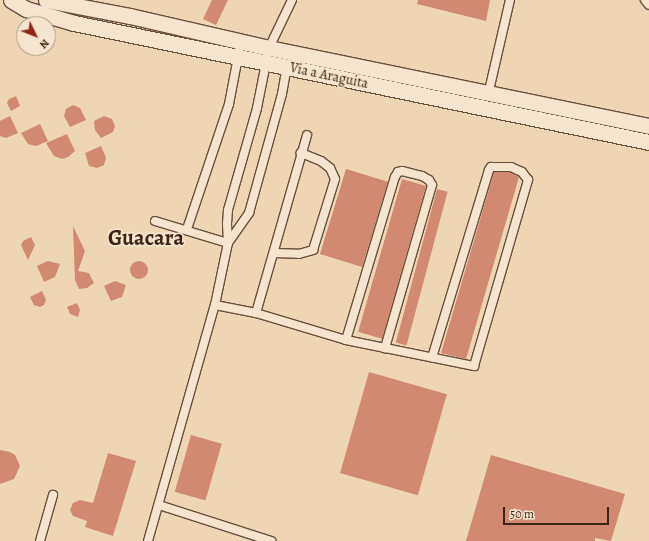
<!DOCTYPE html>
<style>
body{margin:0}
#map{position:relative;width:649px;height:541px;overflow:hidden;background:#efd6b3;font-family:Alegreya,serif}
div>[style]{position:absolute}
.building>*{inset:0;background:#d18970;transform-origin:0 0}
.round{border-radius:50%}
.roads{filter:drop-shadow(1px 0 #69503c) drop-shadow(-1px 0 #69503c) drop-shadow(0 1px #69503c) drop-shadow(0 -1px #69503c)}
.lane>*{height:8px;margin:-4px;padding:0 4px;transform-origin:4px;border-radius:4px;background:#f5e4ce}
.street>*{height:15px;margin:-7.5px;padding:0 7.5px;transform-origin:7.5px;border-radius:7.5px;background:#f5e4ce}
span{translate:-50% -50%;white-space:nowrap;text-align:center;line-height:1.15;-webkit-text-stroke:3.5px #f5e4ce;paint-order:stroke}
.street-label{font-size:14px;color:#3c2415}
.town-label{font-size:22px;color:#3c2415;font-weight:700}
.north{position:absolute;left:16px;top:16px;width:40px;height:40px;box-sizing:border-box;background:#f5e4ce;border:1px solid #ab9784;border-radius:50%;rotate:133deg;font-size:11px;font-weight:700;line-height:16px;text-align:center;color:#3c2415}
.north::after{content:'';display:block;margin:auto;width:14px;height:18px;background:#8f2418;clip-path:polygon(50% 0,100% 100%,50% 72%,0 100%)}
.scale{position:absolute;left:503px;top:507px;width:106px;height:18px;box-sizing:border-box;border:2px solid #3c2415;border-top:0;padding-left:5px;font-size:12px;line-height:14px;white-space:nowrap;color:#3c2415;-webkit-text-stroke:3px #f5e4ce;paint-order:stroke}
</style>
<div id="map">
<div class="building">
<div style="clip-path:polygon(212px 0,228px 0,216px 25px,203px 19px)"></div>
<div style="clip-path:polygon(418px 0,490px 0,486px 21px,417px 4px)"></div>
<div style="clip-path:polygon(16px 96px,20px 106px,11px 111px,7px 103px,9px 99px)"></div>
<div style="clip-path:polygon(73px 105px,80px 108px,86px 120px,70px 127px,64px 116px,66px 109px)"></div>
<div style="clip-path:polygon(10px 116px,18px 133px,6px 138px,0 136px,0 121px)"></div>
<div style="clip-path:polygon(104px 116px,112px 119px,115px 126px,113px 132px,101px 138px,95px 130px,94px 121px)"></div>
<div style="clip-path:polygon(40px 124px,48px 141px,36px 146px,28px 144px,21px 133px)"></div>
<div style="clip-path:polygon(67px 134px,75px 151px,68px 157px,62px 159px,54px 156px,46px 143px)"></div>
<div style="clip-path:polygon(101px 146px,106px 158px,104px 165px,97px 168px,89px 166px,85px 153px)"></div>
<div style="left:346px;top:169px;width:44px;height:89px;rotate:17deg"></div>
<div style="clip-path:polygon(494px 172px,509px 172px,519px 177px,466px 359px,441px 353px)"></div>
<div style="left:402px;top:179px;width:25px;height:159px;rotate:16deg"></div>
<div style="left:437px;top:189px;width:11px;height:159px;rotate:15deg"></div>
<div style="clip-path:polygon(73px 226px,85px 251px,78px 271px,89px 273px,94px 283px,87px 288px,79px 289px,75px 280px)"></div>
<div style="clip-path:polygon(31px 237px,35px 245px,28px 260px,21px 245px,23px 241px)"></div>
<div class="round" style="left:130px;top:261px;width:18px;height:18px"></div>
<div style="clip-path:polygon(48px 261px,60px 264px,55px 277px,44px 282px,37px 266px)"></div>
<div style="clip-path:polygon(115px 281px,126px 285px,122px 297px,111px 301px,104px 286px)"></div>
<div style="clip-path:polygon(42px 291px,46px 300px,44px 305px,40px 307px,34px 305px,30px 297px)"></div>
<div style="clip-path:polygon(77px 303px,80px 310px,78px 317px,70px 314px,67px 307px)"></div>
<div style="left:369px;top:372px;width:81px;height:105px;rotate:16deg"></div>
<div style="left:191px;top:435px;width:32px;height:59px;rotate:16deg"></div>
<div style="clip-path:polygon(0 450px,10px 452px,15px 455px,20px 466px,14px 479px,0 484px)"></div>
<div style="clip-path:polygon(108px 453px,136px 461px,113px 536px,85px 527px,87px 521px,73px 516px,70px 510px,73px 503px,80px 500px,93px 503px)"></div>
<div style="clip-path:polygon(491px 455px,625px 494px,611px 541px,595px 538px,595px 541px,466px 541px)"></div>
</div>
<div class="roads">
<div class="lane">
<div style="left:645px;top:0;width:6px;rotate:51deg"></div>
<div style="left:488px;top:95px;width:98px;rotate:-77deg"></div>
<div style="left:155px;top:221px;width:76px;rotate:16.8deg"></div>
<div style="left:187px;top:229px;width:132px;rotate:-71.4deg"></div>
<div style="left:229px;top:104px;width:64px;rotate:-79.2deg"></div>
<div style="left:228px;top:243px;width:37px;rotate:-55deg"></div>
<div style="left:249px;top:213px;width:123px;rotate:-74.5deg"></div>
<div style="left:282px;top:94px;width:29px;rotate:-80deg"></div>
<div style="left:274px;top:253px;width:25px;rotate:2deg"></div>
<div style="left:299px;top:254px;width:15px;rotate:-16deg"></div>
<div style="left:313px;top:250px;width:74px;rotate:-72.8deg"></div>
<div style="left:335px;top:179px;width:12px;rotate:-114deg"></div>
<div style="left:330px;top:168px;width:11px;rotate:-142deg"></div>
<div style="left:321px;top:161px;width:22px;rotate:-158deg"></div>
<div style="left:215px;top:305px;width:42px;rotate:11deg"></div>
<div style="left:256px;top:313px;width:94px;rotate:16.7deg"></div>
<div style="left:346px;top:340px;width:131px;rotate:11.5deg"></div>
<div style="left:474px;top:366px;width:194px;rotate:-73.8deg"></div>
<div style="left:528px;top:180px;width:10px;rotate:-127deg"></div>
<div style="left:522px;top:172px;width:12px;rotate:-156deg"></div>
<div style="left:511px;top:167px;width:20px;rotate:180deg"></div>
<div style="left:491px;top:167px;width:4px;rotate:124deg"></div>
<div style="left:489px;top:170px;width:196px;rotate:106.9deg"></div>
<div style="left:256px;top:313px;width:185px;rotate:-74deg"></div>
<div style="left:346px;top:340px;width:170px;rotate:-73.3deg"></div>
<div style="left:395px;top:177px;width:6px;rotate:-59deg"></div>
<div style="left:398px;top:172px;width:4px;rotate:-14deg"></div>
<div style="left:402px;top:171px;width:21px;rotate:14deg"></div>
<div style="left:422px;top:176px;width:8px;rotate:30deg"></div>
<div style="left:429px;top:180px;width:6px;rotate:59deg"></div>
<div style="left:432px;top:185px;width:170px;rotate:106.1deg"></div>
<div style="left:159px;top:505px;width:118px;rotate:17.8deg"></div>
<div style="left:40px;top:541px;width:48px;rotate:-74.2deg"></div>
<div style="left:148px;top:541px;width:245px;rotate:-74.2deg"></div>
<div style="left:215px;top:305px;width:63px;rotate:-78.2deg"></div>
<div style="left:228px;top:243px;width:19px;rotate:-93deg"></div>
<div style="left:227px;top:224px;width:14px;rotate:-86deg"></div>
<div style="left:228px;top:210px;width:106px;rotate:-74.1deg"></div>
<div style="left:257px;top:108px;width:61px;rotate:-78.7deg"></div>
<div style="left:269px;top:48px;width:53px;rotate:-64.4deg"></div>
</div>
<div class="street">
<div style="left:11px;top:0;width:17px;rotate:31deg"></div>
<div style="left:26px;top:9px;width:50px;rotate:16.3deg"></div>
<div style="left:74px;top:23px;width:587px;rotate:11.69deg"></div>
<div style="left:46px;top:0;width:86px;rotate:10.8deg"></div>
<div style="left:130px;top:16px;width:143px;rotate:13deg"></div>
<div style="left:269px;top:48px;width:388px;rotate:11.6deg"></div>
</div>
</div>
<div class="street-label">
<span style="left:329px;top:76px;rotate:12deg">Via a Araguita</span>
</div>
<div class="town-label">
<span style="left:146px;top:239px">Guacara</span>
</div>
<div class="north">N</div>
<div class="scale">50 m</div>
</div>
